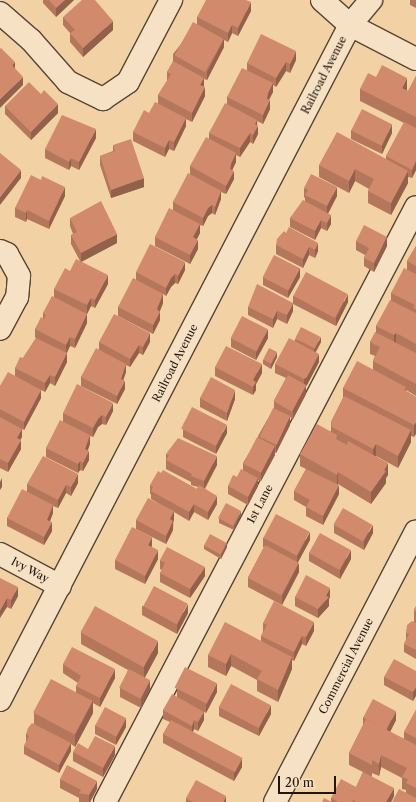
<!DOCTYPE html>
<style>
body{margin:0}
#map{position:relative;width:416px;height:802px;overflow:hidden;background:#f2d1a4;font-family:"Libre Caslon Text",serif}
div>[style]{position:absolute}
.roads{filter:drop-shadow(1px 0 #554535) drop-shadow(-1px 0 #554535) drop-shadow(0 1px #554535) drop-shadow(0 -1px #554535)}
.minor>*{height:22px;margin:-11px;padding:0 11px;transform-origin:11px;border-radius:11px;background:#f7e1c4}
.wall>*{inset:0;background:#b4775c}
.shaded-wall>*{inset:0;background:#92614b}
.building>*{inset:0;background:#d18a6b;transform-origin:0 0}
span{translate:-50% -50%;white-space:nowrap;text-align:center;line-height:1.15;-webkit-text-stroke:3.5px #f7e1c4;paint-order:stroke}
.street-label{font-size:11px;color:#211610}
.scale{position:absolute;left:278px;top:776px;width:58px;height:18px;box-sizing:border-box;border:2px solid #211610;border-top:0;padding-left:5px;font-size:12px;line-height:14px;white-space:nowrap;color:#211610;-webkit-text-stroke:3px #f7e1c4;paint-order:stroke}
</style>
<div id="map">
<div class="roads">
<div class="minor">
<div style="left:322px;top:0;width:38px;rotate:42deg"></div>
<div style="left:350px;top:25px;width:74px;rotate:27.3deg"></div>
<div style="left:0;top:13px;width:41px;rotate:41.1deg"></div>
<div style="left:31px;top:40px;width:56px;rotate:48.6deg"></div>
<div style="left:68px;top:82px;width:39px;rotate:26deg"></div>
<div style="left:103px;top:99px;width:30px;rotate:-34deg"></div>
<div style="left:128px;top:82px;width:93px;rotate:-62.3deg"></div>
<div style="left:0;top:251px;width:8px;rotate:23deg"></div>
<div style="left:7px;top:254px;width:25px;rotate:61deg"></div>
<div style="left:19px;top:276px;width:21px;rotate:95deg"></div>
<div style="left:17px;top:297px;width:36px;rotate:118deg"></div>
<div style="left:0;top:554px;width:68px;rotate:28.1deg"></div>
<div style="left:0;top:700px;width:760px;rotate:-62.59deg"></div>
<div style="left:350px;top:25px;width:33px;rotate:-50deg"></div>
<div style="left:105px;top:802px;width:671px;rotate:-62.4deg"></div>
<div style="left:275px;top:802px;width:305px;rotate:-62.5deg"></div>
</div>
</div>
<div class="wall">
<div style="clip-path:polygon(43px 0,74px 0,56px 17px,43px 3px)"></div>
<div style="clip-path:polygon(410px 0,416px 0,416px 8px,410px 5px)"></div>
<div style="clip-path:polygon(251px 11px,238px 36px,232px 33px,228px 42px,224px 40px,224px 47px,207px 80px,204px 79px,204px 87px,205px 96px,192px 122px,186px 119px,186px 126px,174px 151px,169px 149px,165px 157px,133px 141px,133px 132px,158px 103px,158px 95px,167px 81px,167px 72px,173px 62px,173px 54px,197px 24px,197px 17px)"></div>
<div style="clip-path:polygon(63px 17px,113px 30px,83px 57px,70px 42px,70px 33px,63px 25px)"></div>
<div style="clip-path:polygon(296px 60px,290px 73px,286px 71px,276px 87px,273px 85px,273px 92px,269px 99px,270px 109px,263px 124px,257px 121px,258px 134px,253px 144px,250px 142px,240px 157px,236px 155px,236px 162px,232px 170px,234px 179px,226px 194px,221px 192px,221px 199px,215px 215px,212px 213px,208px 216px,203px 226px,200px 225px,200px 233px,197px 239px,198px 249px,190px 264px,155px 246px,155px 237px,173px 210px,173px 202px,190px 174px,190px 166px,209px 139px,209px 133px,227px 104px,227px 97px,247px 70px,247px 63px)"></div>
<div style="clip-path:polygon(416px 76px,416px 170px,412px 178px,408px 177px,408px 183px,391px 215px,368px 203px,368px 191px,369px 189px,355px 181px,349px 193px,319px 177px,319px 165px,386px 159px,386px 156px,404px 123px,360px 101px,360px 89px,376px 77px,408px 91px)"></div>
<div style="clip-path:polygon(5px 106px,58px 113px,31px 140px,5px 114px)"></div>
<div style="clip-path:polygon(351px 130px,392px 133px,382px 154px,351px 139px)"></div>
<div style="clip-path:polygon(96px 138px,79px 170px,71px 166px,69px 170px,45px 158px,45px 149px)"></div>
<div style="clip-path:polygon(113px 145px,144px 187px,111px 198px,100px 165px,100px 156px,113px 151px)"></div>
<div style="clip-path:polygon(41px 180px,65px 196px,49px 229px,27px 219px,26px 222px,15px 217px,15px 208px)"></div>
<div style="clip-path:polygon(304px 188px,337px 196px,328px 214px,331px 224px,327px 231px,321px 228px,315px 240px,290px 227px,290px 218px,305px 202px,305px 198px,304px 197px)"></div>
<div style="clip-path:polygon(70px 218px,117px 243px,81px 262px,108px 284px,95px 308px,91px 306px,87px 314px,87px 323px,75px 348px,70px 346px,67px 353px,67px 362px,55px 386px,50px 383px,45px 392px,41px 390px,41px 398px,24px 430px,22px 429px,22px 437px,20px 440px,21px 449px,8px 472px,0 468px,0 386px,15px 376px,15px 368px,23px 358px,36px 338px,35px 337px,35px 329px,43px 318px,43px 313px,54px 297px,54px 289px,70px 271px,80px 261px,71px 244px,71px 235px,73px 234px,70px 226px)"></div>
<div style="clip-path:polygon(286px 233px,318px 251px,315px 258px,309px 255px,303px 268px,276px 254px,276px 245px)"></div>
<div style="clip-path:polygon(356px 241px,387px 246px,374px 272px,364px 266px,364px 258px,365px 255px,356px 250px)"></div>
<div style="clip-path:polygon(416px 246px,416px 396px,406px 390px,406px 391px,416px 397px,414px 437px,411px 436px,411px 442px,398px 468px,376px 456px,388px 475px,386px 478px,386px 483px,371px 504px,338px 484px,338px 485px,339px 494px,323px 525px,306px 516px,306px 507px,294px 500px,294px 491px,306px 469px,300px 466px,300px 454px,331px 431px,331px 422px,343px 398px,343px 388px,373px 370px,373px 361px,375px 356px,370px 354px,370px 342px,376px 332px,376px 326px,391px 300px,391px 293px,407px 270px,407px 261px)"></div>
<div style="clip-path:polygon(185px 270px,178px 284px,175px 283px,171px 287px,166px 296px,163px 294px,163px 303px,160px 311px,160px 320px,153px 334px,118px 316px,118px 307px,136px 280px,136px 272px)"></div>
<div style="clip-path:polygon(263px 277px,300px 277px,288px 298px,263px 285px)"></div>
<div style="clip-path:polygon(293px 296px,348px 302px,336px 326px,293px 304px)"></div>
<div style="clip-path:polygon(248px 307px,293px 311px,287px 324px,277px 319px,273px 328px,248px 315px)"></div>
<div style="clip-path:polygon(231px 338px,268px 338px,256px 360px,231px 347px)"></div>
<div style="clip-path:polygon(295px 339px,321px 342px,316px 352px,319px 362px,307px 385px,306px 386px,306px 394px,293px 419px,290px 417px,290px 425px,276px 453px,275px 452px,275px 455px,261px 481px,258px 480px,258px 486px,248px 505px,228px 494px,228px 486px,237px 477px,243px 470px,243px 463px,258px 438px,258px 436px,274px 408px,274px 401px,286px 378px,275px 373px,275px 364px,295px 340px)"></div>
<div style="clip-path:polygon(99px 342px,150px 342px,143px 355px,139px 353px,130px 367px,126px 365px,126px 372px,123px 380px,125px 389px,117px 404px,81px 386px,81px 377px,99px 350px)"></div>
<div style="clip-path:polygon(277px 357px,271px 369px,263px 364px,263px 360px)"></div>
<div style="clip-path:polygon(215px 367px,262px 373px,256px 384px,256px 390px,253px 395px,215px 376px)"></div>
<div style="clip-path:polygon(200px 398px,235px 399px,227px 421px,200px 407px)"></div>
<div style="clip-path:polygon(113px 411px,106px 425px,102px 424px,98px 427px,93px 437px,90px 436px,90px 444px,88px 450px,89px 460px,83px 471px,80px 470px,78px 473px,46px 457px,46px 448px,63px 422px,63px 413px)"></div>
<div style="clip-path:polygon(183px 429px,227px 433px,216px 454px,183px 437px)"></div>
<div style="clip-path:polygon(166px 454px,217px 465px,205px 489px,217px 504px,208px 520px,194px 512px,189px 521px,174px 512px,173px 530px,166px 544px,136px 529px,136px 520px,163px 506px,151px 499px,151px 494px,150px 494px,150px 485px,197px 489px,198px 487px,191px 485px,191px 482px,166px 469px)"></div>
<div style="clip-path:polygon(78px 483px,71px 496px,66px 493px,58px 508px,53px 506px,53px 513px,50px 521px,52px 531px,44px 545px,7px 526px,7px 518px,27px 491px,27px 484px)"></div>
<div style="clip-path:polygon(241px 515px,234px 530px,219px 523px,219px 518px)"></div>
<div style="clip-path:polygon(334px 525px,373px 533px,364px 550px,334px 533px)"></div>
<div style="clip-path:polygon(263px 538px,310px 540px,298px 562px,299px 572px,282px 605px,248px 587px,248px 578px,264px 547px,263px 547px)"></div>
<div style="clip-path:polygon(204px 545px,227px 547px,221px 559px,204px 549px)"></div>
<div style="clip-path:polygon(152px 546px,151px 547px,158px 559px,145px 584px,115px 569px,115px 560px)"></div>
<div style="clip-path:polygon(309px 553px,351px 559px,340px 579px,309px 561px)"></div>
<div style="clip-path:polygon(160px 560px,205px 576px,190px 598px,160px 582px,160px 573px,162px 570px,160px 569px)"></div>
<div style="clip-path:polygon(0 578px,18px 596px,11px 609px,7px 607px)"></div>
<div style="clip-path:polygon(295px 597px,330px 597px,329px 599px,329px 606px,318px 618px,295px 606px)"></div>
<div style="clip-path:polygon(142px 606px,188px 613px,177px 634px,142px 615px)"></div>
<div style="clip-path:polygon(416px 606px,416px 659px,404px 652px,404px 644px,406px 640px,406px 633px,414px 622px,414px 610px)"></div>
<div style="clip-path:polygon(263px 623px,314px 631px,306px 646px,302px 644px,294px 661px,292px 660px,292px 669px,278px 702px,257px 691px,257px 680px,231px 666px,226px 676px,208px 667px,208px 655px,261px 641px,261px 636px,263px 632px)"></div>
<div style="clip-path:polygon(81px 632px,158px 653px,145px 677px,150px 689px,141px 708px,120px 697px,120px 688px,128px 670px,81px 644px)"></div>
<div style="clip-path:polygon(63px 664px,115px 678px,100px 707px,93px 703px,93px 713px,75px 747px,71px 744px,71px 751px,59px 773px,24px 754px,24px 746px,26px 742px,26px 734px,34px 724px,34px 713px,76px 692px,76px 686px,78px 683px,63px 673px)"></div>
<div style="clip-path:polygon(416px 671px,413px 701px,384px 685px,384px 677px)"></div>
<div style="clip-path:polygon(177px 689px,217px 692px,206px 713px,204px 712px,204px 720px,198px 731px,194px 729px,193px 732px,242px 767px,234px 781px,163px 743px,163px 734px,170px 722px,163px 719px,163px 710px,177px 697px)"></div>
<div style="clip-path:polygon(219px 707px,271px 714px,259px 736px,219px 716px)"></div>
<div style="clip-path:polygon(416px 710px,416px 802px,406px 793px,406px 790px,402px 789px,402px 778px,381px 767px,379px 776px,372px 773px,372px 777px,394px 796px,391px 802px,322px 802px,331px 802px,331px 798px,356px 787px,363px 772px,349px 765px,349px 753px,363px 725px,363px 717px,396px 720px,390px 732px,404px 739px,404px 732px)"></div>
<div style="clip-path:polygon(95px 725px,126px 727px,116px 745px,95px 734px)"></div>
<div style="clip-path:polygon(88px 749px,115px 755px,103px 777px,73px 761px,73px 752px)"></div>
<div style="clip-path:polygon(60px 779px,97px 789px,90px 802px,79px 802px,79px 798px,60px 788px)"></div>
<div style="clip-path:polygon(186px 798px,226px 802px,186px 802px)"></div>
</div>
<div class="shaded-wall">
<div style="clip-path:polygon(65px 0,74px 0,56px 17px,56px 8px)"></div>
<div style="clip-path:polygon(251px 2px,251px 11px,238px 36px,238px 28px)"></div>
<div style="clip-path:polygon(113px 21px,113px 30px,83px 57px,83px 48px)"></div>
<div style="clip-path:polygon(232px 25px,232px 33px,228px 42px,228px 33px)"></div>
<div style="clip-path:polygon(224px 39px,224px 47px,207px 80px,207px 72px)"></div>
<div style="clip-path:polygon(296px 51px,296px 60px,290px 73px,290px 64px)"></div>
<div style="clip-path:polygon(15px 62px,15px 70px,12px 65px)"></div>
<div style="clip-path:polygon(286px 62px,286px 71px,276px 87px,276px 78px)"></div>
<div style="clip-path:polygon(23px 77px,23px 85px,0 108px,0 99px)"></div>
<div style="clip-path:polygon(204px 78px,204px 86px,200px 93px,200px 85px)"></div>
<div style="clip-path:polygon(407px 78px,407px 90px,402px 100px,402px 88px)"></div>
<div style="clip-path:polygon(273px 83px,273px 92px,268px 102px,270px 100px,270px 109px,263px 124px,263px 115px,268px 93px)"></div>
<div style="clip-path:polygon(205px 87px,205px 96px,192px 122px,192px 113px)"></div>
<div style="clip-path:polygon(58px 104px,58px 113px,31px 140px,31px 132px)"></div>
<div style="clip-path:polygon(186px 118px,186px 126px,174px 151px,174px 142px)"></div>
<div style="clip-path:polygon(257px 120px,257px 128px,258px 126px,258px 134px,253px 144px,253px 135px,255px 124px)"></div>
<div style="clip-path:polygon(392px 124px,392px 133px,382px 154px,382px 146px)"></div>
<div style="clip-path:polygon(96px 129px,96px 138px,79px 170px,79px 162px)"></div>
<div style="clip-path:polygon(250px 133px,250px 142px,240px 157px,240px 148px)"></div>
<div style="clip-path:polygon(169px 140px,169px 149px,165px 157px,165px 148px)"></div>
<div style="clip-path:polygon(236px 153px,236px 162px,231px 173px,230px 177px,231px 164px)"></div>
<div style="clip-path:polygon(71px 158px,71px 166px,69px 170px,69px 162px)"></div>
<div style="clip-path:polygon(416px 161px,416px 170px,412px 178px,412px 170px)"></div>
<div style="clip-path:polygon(355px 169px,355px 181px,349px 193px,349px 181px)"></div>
<div style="clip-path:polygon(21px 170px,21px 178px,0 205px,0 197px)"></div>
<div style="clip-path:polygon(234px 171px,234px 179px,226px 194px,226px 186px)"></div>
<div style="clip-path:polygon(408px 171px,408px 183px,391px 215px,391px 203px)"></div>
<div style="clip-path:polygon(144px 178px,144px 187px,111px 198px,111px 190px)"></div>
<div style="clip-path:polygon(65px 187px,65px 196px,49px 229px,49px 221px)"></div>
<div style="clip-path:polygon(337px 187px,337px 196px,327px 215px,327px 206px)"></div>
<div style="clip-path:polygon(221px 191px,221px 199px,215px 215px,215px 207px)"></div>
<div style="clip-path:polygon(212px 205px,212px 213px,208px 216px,203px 226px,203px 218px,208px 208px)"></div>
<div style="clip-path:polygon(27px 210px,27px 219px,26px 222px,26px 213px)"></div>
<div style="clip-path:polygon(331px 215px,331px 224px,327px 231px,327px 223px)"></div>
<div style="clip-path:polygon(321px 220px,321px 228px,315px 240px,315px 231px)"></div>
<div style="clip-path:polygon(200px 224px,200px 233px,193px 246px,193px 237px)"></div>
<div style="clip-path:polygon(117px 234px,117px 243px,81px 262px,81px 253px)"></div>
<div style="clip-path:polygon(387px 237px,387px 246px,374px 272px,374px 263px)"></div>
<div style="clip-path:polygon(198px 240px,198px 249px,190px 264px,190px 255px)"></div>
<div style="clip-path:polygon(318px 243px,318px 251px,315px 258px,315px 249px)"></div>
<div style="clip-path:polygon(309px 247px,309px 255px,303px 268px,303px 259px)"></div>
<div style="clip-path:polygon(185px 262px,185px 270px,178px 284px,178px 276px)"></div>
<div style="clip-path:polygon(300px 268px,300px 277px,288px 298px,288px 290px)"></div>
<div style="clip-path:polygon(175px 274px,175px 283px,171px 287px,166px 296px,166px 288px,171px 278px)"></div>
<div style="clip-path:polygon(108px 275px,108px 284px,95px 308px,95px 300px)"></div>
<div style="clip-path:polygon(163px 294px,163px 303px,157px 318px,157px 309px)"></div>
<div style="clip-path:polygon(348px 294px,348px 302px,336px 326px,336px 318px)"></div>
<div style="clip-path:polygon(91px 298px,91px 306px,87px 314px,87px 305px)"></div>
<div style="clip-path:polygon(293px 303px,293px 311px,287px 324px,287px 315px)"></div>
<div style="clip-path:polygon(277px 311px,277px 319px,273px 328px,273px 319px)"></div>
<div style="clip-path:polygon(160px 312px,160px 320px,153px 334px,153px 325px)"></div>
<div style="clip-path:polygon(87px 314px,87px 323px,75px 348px,75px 339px)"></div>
<div style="clip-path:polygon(268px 329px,268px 338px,256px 360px,256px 351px)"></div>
<div style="clip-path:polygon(150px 333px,150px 342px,143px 355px,143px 347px)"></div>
<div style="clip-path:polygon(396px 333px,396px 345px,394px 347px,394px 335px)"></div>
<div style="clip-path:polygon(70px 337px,70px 346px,66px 354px,66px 345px)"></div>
<div style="clip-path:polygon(321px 337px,321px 342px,314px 354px,314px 350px)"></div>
<div style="clip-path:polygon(139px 345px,139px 353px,130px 367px,130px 359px)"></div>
<div style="clip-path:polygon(277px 352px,277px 357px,271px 369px,271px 364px)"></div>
<div style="clip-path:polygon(67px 353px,67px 362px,55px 386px,55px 377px)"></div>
<div style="clip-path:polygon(319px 354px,319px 362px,307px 385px,306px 386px,306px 394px,293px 419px,293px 410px,304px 388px,304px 379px)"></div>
<div style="clip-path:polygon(126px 364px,126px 372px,121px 387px,121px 379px)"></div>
<div style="clip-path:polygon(262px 364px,262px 373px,256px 384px,256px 390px,253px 395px,253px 380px)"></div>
<div style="clip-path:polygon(50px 375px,50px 383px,45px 392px,45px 383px)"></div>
<div style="clip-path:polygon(125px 381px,125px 389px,117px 404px,117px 396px)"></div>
<div style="clip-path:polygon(41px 390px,41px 398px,24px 430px,24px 422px)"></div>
<div style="clip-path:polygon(235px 390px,235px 399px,227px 421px,227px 413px)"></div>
<div style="clip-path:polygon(113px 403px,113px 411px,106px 425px,106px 417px)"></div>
<div style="clip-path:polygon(102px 415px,102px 424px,98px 427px,93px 437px,93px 428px,98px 419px)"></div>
<div style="clip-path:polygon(290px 416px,290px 425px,276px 453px,276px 444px)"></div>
<div style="clip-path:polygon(416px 422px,416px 434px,414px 437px,414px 425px)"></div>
<div style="clip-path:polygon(227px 425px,227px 433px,216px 454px,216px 446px)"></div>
<div style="clip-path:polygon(22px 429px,22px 437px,17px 446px,17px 438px)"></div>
<div style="clip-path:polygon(411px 430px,411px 442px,398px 468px,398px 456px)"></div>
<div style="clip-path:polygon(90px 435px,90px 444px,85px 457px,85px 449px)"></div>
<div style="clip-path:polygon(21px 440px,21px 449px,8px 472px,8px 463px)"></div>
<div style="clip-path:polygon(376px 444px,376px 456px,373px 461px,373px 449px)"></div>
<div style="clip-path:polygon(275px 446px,275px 455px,261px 481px,261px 472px)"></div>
<div style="clip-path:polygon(89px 451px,89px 460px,83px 471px,83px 463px)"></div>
<div style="clip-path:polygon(217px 456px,217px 465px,204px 489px,204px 481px)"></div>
<div style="clip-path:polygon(80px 461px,80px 470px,78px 473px,78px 464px)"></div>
<div style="clip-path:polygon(388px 463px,388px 475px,386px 478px,386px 483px,371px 504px,371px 492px)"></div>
<div style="clip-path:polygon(338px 472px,338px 484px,337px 487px,337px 475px)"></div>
<div style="clip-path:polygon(78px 474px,78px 483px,71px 496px,71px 487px)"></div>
<div style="clip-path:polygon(2px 478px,2px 487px,0 490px,0 482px)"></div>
<div style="clip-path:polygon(258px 478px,258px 486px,248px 505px,248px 497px)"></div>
<div style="clip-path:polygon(66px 485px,66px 493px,58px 508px,58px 500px)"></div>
<div style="clip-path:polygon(339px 485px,339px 494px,323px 525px,323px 516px)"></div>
<div style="clip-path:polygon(217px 496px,217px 504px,208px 520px,208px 512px)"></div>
<div style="clip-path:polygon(194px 504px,194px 512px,189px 521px,189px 512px)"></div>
<div style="clip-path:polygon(53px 505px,53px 513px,47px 529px,47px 520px)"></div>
<div style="clip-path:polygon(174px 511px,174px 520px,170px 528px,170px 519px)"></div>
<div style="clip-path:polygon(241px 511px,241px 515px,234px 530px,234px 526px)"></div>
<div style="clip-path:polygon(173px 521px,173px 530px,166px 544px,166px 536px)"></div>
<div style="clip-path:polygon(52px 522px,52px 531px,44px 545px,44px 537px)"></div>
<div style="clip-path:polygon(373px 525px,373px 533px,364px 550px,364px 541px)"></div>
<div style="clip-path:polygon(310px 532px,310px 540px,297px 564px,297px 556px)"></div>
<div style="clip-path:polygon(152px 537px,152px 546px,148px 554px,148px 545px)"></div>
<div style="clip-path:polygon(227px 543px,227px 547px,221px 559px,221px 554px)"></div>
<div style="clip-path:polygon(158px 550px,158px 559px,145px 584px,145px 576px)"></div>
<div style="clip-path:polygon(351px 550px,351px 559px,340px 579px,340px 570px)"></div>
<div style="clip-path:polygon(299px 563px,299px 572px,282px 605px,282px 596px)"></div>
<div style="clip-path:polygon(205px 567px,205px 576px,190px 598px,190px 589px)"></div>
<div style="clip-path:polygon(18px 587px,18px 596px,11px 609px,11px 600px)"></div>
<div style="clip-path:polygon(330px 588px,330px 597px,329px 599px,329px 606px,318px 618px,318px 609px)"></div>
<div style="clip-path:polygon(7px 598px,7px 607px,0 618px,0 610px)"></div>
<div style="clip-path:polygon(188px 604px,188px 613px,177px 634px,177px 625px)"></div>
<div style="clip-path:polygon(314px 622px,314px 631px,306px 646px,306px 637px)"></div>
<div style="clip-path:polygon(302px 636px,302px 644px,294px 661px,294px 652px)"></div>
<div style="clip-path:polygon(158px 641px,158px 653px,144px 679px,144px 667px)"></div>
<div style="clip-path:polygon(231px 654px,231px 666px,226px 676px,226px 664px)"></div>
<div style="clip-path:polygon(292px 657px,292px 669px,278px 702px,278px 690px)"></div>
<div style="clip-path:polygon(115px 669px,115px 678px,100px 707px,100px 698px)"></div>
<div style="clip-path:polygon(150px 680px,150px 689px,141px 708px,141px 699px)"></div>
<div style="clip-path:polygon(217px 683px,217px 692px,206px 713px,206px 705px)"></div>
<div style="clip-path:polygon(416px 687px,416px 696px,413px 701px,413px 692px)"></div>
<div style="clip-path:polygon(93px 701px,93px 713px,75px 747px,75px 735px)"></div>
<div style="clip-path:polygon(271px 705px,271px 714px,259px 736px,259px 728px)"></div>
<div style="clip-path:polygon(396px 711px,396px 720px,387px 738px,387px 729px)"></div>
<div style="clip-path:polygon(204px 712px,204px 720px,198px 731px,198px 722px)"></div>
<div style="clip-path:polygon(126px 718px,126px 727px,116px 745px,116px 737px)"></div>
<div style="clip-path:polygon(194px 720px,194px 729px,192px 734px,192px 726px)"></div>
<div style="clip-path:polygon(71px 743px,71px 751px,59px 773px,59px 765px)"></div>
<div style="clip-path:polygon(115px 746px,115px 755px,103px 777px,103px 768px)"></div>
<div style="clip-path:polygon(381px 755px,381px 767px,379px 776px,379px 764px)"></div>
<div style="clip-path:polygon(242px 758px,242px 767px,234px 781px,234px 772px)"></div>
<div style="clip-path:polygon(97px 781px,97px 789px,90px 802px,89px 802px,89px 795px)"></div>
<div style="clip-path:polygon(394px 788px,394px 796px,391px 802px,386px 802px)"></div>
<div style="clip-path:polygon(226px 796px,226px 802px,223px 802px)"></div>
</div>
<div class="building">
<div style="clip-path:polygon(49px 0,65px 0,56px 8px)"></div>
<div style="clip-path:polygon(82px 0,95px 0,113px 21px,83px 48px,70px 33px,75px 30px,63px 17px)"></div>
<div style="clip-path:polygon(206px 0,246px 0,251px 2px,238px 28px,232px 25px,228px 33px,197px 17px)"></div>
<div style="left:193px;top:22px;width:35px;height:38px;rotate:29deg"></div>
<div style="clip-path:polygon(261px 34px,296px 51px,290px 64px,286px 62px,276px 78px,247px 63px)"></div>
<div style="clip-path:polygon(1px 48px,15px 62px,12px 65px,23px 77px,0 99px,0 49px)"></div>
<div style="clip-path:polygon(173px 61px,204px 78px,200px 85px,205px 87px,192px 113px,158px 95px,171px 74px,167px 72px)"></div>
<div style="clip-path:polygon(382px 65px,407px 78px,402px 88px,408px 91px,416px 76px,416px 117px,360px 89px,368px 73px,376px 77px)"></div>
<div style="clip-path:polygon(242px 68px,273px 83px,268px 93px,267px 99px,270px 100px,263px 115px,227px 97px)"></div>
<div style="clip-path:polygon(29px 82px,41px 94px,44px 90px,58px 104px,31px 132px,5px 106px)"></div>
<div style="clip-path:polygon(155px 102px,186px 118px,174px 142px,169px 140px,165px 148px,133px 132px,144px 110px,149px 113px)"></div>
<div style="clip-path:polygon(225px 103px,257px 120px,255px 124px,258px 126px,253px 135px,250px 133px,240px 148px,209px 133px)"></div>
<div style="left:362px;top:109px;width:34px;height:24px;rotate:27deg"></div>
<div style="clip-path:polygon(62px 115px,96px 129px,79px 162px,71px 158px,69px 162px,45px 149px)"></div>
<div style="clip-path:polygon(404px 122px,416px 128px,416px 161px,412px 170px,386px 156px)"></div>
<div style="clip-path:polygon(337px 132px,408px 171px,391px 203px,368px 191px,374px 179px,355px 169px,349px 181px,319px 165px)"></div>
<div style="clip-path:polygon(206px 137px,236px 153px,231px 164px,230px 169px,234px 171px,226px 186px,190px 166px)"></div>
<div style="clip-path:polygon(131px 139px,144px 178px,111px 190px,100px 156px,115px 151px,113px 145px)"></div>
<div style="clip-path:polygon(0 153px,21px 170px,0 197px)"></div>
<div style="clip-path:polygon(188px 173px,221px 191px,215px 207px,212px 205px,208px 208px,203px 218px,173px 202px)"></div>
<div style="clip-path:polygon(311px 174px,337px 187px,327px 206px,305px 195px,308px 190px,304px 188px)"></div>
<div style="clip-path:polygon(31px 175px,41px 180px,42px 176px,65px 187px,49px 221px,27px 210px,26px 213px,15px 208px)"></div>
<div style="clip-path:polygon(303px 200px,331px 215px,327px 223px,321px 220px,315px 231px,290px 218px)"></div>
<div style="clip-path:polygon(101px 201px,117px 234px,81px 253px,71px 235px,77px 232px,70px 218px)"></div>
<div style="clip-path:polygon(169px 208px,200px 224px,193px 237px,198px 240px,190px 255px,155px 237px)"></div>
<div style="clip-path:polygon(364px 225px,387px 237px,374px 263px,364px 258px,369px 248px,356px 241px)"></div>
<div style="clip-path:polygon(289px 227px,318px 243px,315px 249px,309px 247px,303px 259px,276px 245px,277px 239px,284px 231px,286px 233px)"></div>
<div style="clip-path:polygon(150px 244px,185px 262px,178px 276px,175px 274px,171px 278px,166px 288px,136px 272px)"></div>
<div style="clip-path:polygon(416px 246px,416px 266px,407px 261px)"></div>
<div style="left:274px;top:255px;width:29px;height:25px;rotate:27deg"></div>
<div style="clip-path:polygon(76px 259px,108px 275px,95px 300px,91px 298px,87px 305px,54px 289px,65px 268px,70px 271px)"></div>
<div style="clip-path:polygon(404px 268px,416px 274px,416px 309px,413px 308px,415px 305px,391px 293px)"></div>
<div style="left:306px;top:272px;width:47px;height:27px;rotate:28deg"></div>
<div style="clip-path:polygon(133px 278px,163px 294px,157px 309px,160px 312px,153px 325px,118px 307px)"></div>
<div style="clip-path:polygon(257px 284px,293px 303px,287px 315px,277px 311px,273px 319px,248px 307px)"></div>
<div style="clip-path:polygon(52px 296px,87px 314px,75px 339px,70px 337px,66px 345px,35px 329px,41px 317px,44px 319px,46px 315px,43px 313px)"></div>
<div style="clip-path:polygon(390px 300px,416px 313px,416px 344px,396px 333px,394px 335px,376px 326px)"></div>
<div style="clip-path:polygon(114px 314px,150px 333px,143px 347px,139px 345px,130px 359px,99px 342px)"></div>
<div style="left:242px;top:316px;width:29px;height:25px;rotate:27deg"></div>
<div style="left:301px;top:327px;width:22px;height:13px;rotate:27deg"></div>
<div style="clip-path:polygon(375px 332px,416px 353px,416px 384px,373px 361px,380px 347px,370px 342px)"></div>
<div style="clip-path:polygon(36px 338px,67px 353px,55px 377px,50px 375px,45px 383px,15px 368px,20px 357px,23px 358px)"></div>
<div style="clip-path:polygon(289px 338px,319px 354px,307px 377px,304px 379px,275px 364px)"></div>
<div style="clip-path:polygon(226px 346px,262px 364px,253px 380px,256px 382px,253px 387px,215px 367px)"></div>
<div style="clip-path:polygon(96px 348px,126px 364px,121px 379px,125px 381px,117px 396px,81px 377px)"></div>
<div style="left:269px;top:348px;width:9px;height:13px;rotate:27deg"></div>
<div style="clip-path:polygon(357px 361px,406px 387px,404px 390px,416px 397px,416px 422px,414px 425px,343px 388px)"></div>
<div style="clip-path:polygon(8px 372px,41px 390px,24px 422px,0 409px,0 386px)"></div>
<div style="left:288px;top:375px;width:21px;height:30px;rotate:29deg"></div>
<div style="clip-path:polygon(211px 377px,235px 390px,227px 413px,200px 398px)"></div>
<div style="clip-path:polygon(77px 384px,113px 403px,106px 417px,102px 415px,98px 419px,93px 428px,63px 413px)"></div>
<div style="clip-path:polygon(344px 396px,411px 430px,398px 456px,376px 444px,373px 449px,332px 427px,331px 422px)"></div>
<div style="left:192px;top:407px;width:39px;height:24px;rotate:27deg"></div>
<div style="left:273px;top:408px;width:19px;height:32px;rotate:25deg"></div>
<div style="clip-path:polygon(0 417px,22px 429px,17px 438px,21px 440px,8px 463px,0 459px)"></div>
<div style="clip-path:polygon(60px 420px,90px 435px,85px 449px,89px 451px,83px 463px,80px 461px,78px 464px,46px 448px)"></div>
<div style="clip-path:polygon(317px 424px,337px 435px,336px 439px,347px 445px,348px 441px,388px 463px,384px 470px,386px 471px,371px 492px,338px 472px,337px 475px,300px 454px)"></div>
<div style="left:257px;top:437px;width:20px;height:30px;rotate:27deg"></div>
<div style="clip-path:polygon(178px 438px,217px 456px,204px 481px,191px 476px,192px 474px,166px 460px,169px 455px,166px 454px)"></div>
<div style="clip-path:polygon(43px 456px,78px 474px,71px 487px,66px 485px,58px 500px,27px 484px)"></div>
<div style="clip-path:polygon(241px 469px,258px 478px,248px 497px,228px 486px,233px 475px,237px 477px)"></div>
<div style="clip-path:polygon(306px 469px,339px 485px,323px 516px,306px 507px,310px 500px,294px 491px)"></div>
<div style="clip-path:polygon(163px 470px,197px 489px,199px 485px,217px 496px,208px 512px,194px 504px,189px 512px,151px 491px,153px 487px,150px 485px,158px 471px,161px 473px)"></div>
<div style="clip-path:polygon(22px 489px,53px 505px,47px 520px,52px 522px,44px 537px,7px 518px)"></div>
<div style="clip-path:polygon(148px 498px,174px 511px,170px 519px,173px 521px,166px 536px,136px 520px)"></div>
<div style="left:226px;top:503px;width:17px;height:17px;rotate:28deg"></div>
<div style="left:343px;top:508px;width:34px;height:19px;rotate:30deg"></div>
<div style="left:276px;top:514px;width:38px;height:27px;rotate:28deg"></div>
<div style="clip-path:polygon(132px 527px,152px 537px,148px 545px,158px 550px,145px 576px,115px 560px)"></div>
<div style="left:320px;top:533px;width:35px;height:23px;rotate:29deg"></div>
<div style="left:210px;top:534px;width:19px;height:13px;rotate:28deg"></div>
<div style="left:265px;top:545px;width:38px;height:37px;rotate:28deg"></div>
<div style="clip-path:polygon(167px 547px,205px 567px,190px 589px,160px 573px,165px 563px,160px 560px)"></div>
<div style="clip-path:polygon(306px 575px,330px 588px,326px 596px,329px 597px,318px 609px,295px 597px)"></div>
<div style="clip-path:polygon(0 578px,18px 587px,11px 600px,7px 598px,0 610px)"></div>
<div style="left:154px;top:586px;width:38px;height:23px;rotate:28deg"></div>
<div style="clip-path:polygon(274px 601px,314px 622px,306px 637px,302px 636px,294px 652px,261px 636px,267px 625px,263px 623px)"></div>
<div style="left:95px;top:606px;width:72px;height:30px;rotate:29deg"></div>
<div style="clip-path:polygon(416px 606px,416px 612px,414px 610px)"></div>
<div style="clip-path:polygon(412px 621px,416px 623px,416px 650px,404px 644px,409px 634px,406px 633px,407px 625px)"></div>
<div style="clip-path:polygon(225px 622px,292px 657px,278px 690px,257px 679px,262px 671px,231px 654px,226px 664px,208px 655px)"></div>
<div style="clip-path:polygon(72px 647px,115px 669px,100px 698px,76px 686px,81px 676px,63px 664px)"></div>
<div style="clip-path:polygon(394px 659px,416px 671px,416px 687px,413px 692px,384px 677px)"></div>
<div style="left:185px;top:667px;width:36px;height:23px;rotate:27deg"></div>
<div style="left:129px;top:669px;width:24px;height:21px;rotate:28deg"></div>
<div style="left:51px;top:679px;width:47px;height:38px;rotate:28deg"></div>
<div style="left:231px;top:684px;width:45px;height:26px;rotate:28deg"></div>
<div style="clip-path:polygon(172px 694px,204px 712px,198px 722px,194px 720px,192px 726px,163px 710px)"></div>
<div style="left:373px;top:699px;width:26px;height:21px;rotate:28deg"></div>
<div style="left:105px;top:707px;width:24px;height:21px;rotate:28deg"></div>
<div style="clip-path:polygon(416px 710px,416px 738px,404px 732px)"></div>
<div style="clip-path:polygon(366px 719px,416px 745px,416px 788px,406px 783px,408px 779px,402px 777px,407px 768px,381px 755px,379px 764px,372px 760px,372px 765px,349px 753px)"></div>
<div style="left:171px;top:720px;width:81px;height:16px;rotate:28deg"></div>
<div style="clip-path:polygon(32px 723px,71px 743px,59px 765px,24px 746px,29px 736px,26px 734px,28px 728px)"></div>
<div style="clip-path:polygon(95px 736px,115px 746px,103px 768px,73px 752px,78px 743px,88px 749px)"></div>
<div style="clip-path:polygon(67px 765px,97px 781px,89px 795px,79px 793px,81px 790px,60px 779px)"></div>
<div style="clip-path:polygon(363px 772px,394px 788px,386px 802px,356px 802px,353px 800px,352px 802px,338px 802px,331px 798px,341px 779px,356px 787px)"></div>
<div style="clip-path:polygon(196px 780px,226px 796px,223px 802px,193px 802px,186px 798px)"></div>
<div style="clip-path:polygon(399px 789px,416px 798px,416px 802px,392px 802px)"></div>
<div style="clip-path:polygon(324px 798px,332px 802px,322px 802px)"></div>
</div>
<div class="street-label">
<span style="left:324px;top:75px;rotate:-63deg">Railroad Avenue</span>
<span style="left:175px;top:363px;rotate:-63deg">Railroad Avenue</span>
<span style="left:260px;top:504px;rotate:-62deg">1st Lane</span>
<span style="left:30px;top:570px;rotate:28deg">Ivy Way</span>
<span style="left:346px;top:666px;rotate:-63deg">Commercial Avenue</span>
</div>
<div class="scale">20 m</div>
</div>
